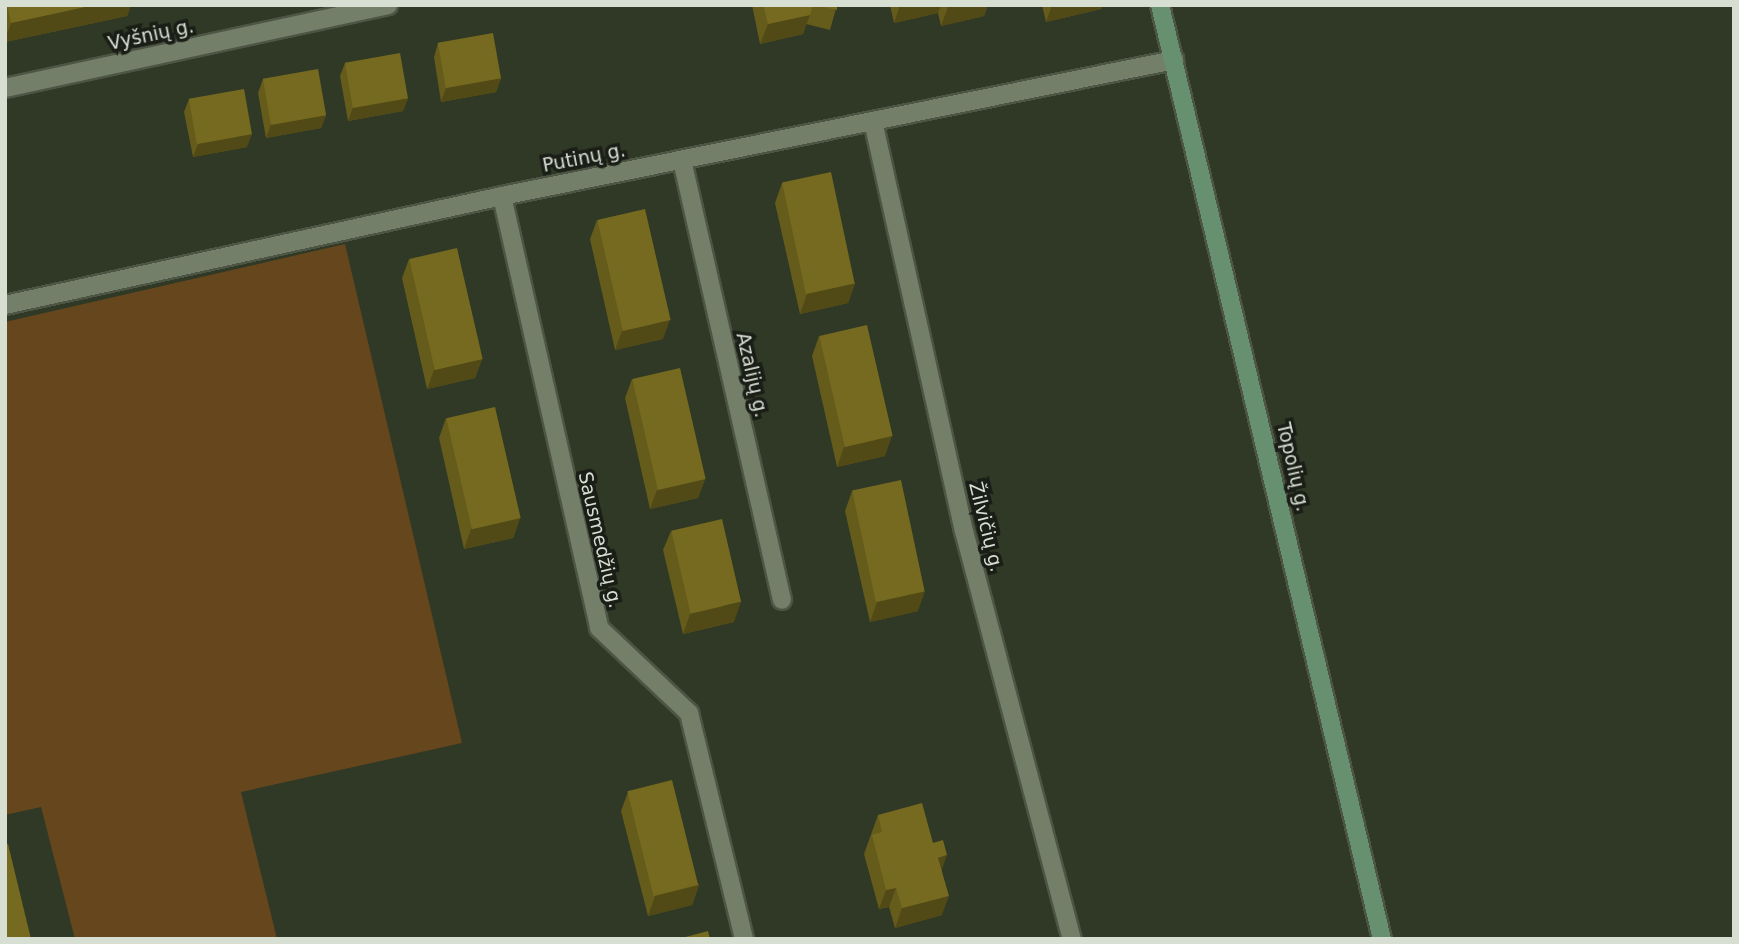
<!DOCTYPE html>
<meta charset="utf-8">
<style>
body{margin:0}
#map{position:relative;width:1739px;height:944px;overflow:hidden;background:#2f3926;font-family:"DejaVu Sans",sans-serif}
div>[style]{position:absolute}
.green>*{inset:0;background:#65461d}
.roads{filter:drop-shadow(2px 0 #4d5545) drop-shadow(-2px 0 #4d5545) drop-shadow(0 2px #4d5545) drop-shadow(0 -2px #4d5545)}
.street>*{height:18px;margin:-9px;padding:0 9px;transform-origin:9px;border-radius:9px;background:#737f69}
.secondary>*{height:18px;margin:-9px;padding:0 9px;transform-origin:9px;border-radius:9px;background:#679070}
.wall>*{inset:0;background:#655b1b}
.shaded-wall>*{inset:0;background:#524a16}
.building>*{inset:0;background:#756a1f;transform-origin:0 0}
span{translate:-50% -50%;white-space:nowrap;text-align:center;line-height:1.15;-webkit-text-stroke:7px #1a1e16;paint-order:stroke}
.street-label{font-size:19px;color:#d7ded2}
.frame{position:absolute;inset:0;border:7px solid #d7ded2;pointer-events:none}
</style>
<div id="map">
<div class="green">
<div style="clip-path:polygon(345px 244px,462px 743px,241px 792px,277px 939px,75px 939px,41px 807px,5px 815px,5px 322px)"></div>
</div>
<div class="roads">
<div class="street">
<div style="left:5px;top:88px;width:392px;rotate:-12.2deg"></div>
<div style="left:873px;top:121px;width:420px;rotate:77.5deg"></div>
<div style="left:964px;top:531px;width:422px;rotate:75.2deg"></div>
<div style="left:682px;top:160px;width:451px;rotate:77.2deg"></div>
<div style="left:502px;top:196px;width:443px;rotate:77.3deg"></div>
<div style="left:599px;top:628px;width:124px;rotate:43.4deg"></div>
<div style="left:689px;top:713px;width:233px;rotate:76.3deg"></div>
<div style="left:5px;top:305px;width:509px;rotate:-12.37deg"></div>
<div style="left:502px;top:196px;width:686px;rotate:-11.44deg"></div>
</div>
<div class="secondary">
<div style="left:1160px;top:5px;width:960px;rotate:76.63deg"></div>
</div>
</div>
<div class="wall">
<div style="clip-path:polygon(5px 5px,131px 5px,127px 16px,5px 42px)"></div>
<div style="clip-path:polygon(752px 5px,837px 5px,830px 30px,806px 24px,803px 34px,760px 44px)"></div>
<div style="clip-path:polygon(890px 5px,988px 5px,984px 16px,941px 26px,938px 13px,894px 23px)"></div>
<div style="clip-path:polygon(1042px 5px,1103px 5px,1101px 9px,1046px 22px)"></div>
<div style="clip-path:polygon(438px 43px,501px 78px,496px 92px,441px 102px,434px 57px)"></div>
<div style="clip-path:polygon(345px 63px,408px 98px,403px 111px,348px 121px,340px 76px)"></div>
<div style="clip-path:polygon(263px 79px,326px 115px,321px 128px,266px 138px,258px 93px)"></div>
<div style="clip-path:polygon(189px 99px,247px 147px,193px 157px,184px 112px)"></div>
<div style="clip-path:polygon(782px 183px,855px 283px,848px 303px,800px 314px,775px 203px)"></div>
<div style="clip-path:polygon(597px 220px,663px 339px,615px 350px,590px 239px)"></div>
<div style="clip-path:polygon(409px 259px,482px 359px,475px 378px,427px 389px,402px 278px)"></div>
<div style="clip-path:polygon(819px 336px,885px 456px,837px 467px,812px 356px)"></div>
<div style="clip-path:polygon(632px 379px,705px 479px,698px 498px,650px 509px,625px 398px)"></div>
<div style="clip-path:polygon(446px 418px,520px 518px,513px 538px,464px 549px,439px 438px)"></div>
<div style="clip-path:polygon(852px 491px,918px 611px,870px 622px,845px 511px)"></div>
<div style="clip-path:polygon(671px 531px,734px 622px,683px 634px,663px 550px)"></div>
<div style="clip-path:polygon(628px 792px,699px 885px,692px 905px,648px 916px,621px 811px)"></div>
<div style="clip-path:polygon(878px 815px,933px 843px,942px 871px,942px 915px,895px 928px,889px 907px,879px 909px,864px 854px)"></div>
</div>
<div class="shaded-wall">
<div style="clip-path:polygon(94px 5px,131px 5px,127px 16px,5px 42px,5px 39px,11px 23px)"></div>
<div style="clip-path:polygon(900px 5px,941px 5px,938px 13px,894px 23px)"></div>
<div style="clip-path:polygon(954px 5px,988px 5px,984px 16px,941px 26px,948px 7px)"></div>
<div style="clip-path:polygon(1052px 5px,1103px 5px,1101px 9px,1046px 22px)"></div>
<div style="clip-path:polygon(810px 15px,803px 34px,760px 44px,768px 24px)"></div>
<div style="clip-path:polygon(501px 78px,496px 92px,441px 102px,446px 88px)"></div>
<div style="clip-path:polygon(408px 98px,403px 111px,348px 121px,353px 107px)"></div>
<div style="clip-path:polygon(326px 115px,321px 128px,266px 138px,271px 124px)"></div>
<div style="clip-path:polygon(252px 134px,247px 147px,193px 157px,198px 144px)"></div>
<div style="clip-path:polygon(855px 283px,848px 303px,800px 314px,807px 294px)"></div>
<div style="clip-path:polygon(670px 320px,663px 339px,615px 350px,622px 331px)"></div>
<div style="clip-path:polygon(482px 359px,475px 378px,427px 389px,434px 370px)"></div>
<div style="clip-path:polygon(892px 436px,885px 456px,837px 467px,844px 447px)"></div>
<div style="clip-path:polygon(705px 479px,698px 498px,650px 509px,657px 490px)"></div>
<div style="clip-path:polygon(520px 518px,513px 538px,464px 549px,471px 529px)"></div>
<div style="clip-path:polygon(925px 591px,918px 611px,870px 622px,877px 602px)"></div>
<div style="clip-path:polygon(741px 602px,734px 622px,683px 634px,690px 614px)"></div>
<div style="clip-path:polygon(947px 855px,940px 875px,938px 858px)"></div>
<div style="clip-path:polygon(699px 885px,692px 905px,648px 916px,655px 896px)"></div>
<div style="clip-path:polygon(896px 888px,889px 907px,879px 909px,886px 890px)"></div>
<div style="clip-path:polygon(949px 896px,942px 915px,895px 928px,902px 908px)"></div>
</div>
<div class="building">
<div style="clip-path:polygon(7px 5px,94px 5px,11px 23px)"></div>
<div style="clip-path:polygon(763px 5px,813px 5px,810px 15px,768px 24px)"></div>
<div style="clip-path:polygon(815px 5px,837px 5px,837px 10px)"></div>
<div style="left:493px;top:33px;width:46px;height:56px;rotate:80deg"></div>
<div style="left:400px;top:53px;width:46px;height:56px;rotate:80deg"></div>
<div style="left:318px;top:69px;width:47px;height:56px;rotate:80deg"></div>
<div style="left:244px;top:89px;width:46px;height:56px;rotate:80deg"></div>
<div style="left:831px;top:172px;width:114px;height:50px;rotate:78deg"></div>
<div style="left:645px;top:209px;width:114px;height:49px;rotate:77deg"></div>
<div style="left:457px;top:248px;width:114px;height:49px;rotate:77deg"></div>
<div style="left:867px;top:325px;width:114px;height:49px;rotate:77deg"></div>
<div style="left:680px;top:368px;width:114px;height:49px;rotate:77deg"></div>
<div style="left:495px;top:407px;width:114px;height:50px;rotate:77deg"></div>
<div style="left:901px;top:480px;width:114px;height:50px;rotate:78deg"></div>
<div style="left:722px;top:519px;width:85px;height:52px;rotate:77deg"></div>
<div style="left:672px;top:780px;width:108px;height:46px;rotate:76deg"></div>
<div style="clip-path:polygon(922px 803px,933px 843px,943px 840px,947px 855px,938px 858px,949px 896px,902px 908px,896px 888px,886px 890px,872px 835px,882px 832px,878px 815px)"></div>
<div style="clip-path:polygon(8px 844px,31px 939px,5px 939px,5px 845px)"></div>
<div style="clip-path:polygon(708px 931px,710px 939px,678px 939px)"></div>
</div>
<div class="street-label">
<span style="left:151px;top:35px;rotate:-12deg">Vyšnių g.</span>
<span style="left:584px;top:158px;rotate:-11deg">Putinų g.</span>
<span style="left:752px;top:375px;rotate:77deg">Azalijų g.</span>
<span style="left:1293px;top:467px;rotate:77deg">Topolių g.</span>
<span style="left:986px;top:527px;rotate:76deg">Žilvičių g.</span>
<span style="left:600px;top:540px;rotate:77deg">Sausmedžių g.</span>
</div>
<div class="frame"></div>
</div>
